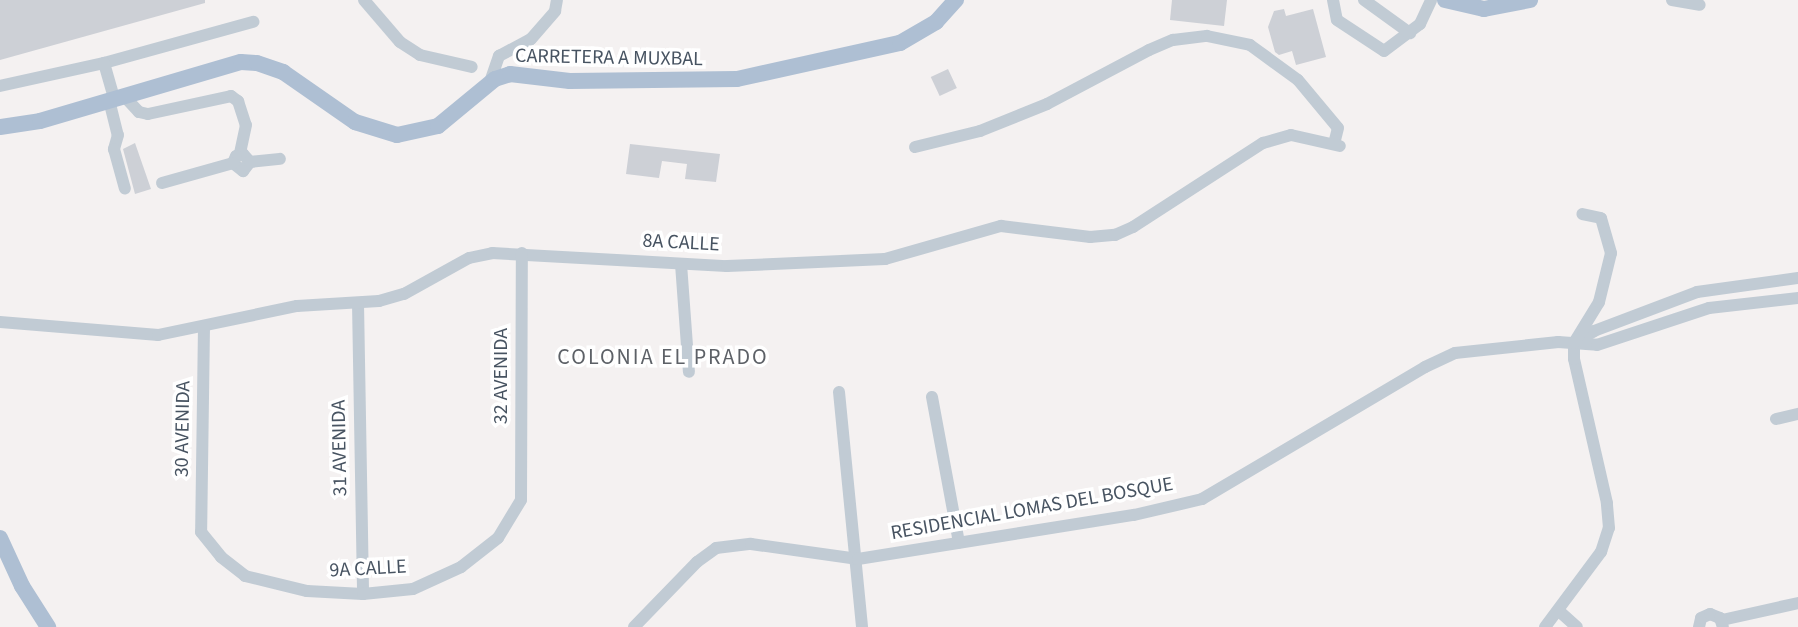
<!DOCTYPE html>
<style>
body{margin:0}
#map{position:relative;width:1798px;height:627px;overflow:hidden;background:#f4f1f1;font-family:"Source Sans 3",sans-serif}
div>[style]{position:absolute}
.building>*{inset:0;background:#cdd0d6;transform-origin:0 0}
.minor>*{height:12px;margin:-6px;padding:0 6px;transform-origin:6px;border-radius:6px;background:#c1cbd4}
.major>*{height:16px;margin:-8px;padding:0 8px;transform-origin:8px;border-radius:8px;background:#aebfd3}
span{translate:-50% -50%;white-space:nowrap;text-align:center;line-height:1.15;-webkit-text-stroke:7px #fff;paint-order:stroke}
.street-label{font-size:20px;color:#475361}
.neighbourhood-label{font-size:22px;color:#5d6167;letter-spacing:2px}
</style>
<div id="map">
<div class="building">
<div style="clip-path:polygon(0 0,205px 0,205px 3px,0 60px)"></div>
<div style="clip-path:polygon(1172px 0,1227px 0,1224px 26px,1170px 20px)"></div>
<div style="clip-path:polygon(1284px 9px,1286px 16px,1313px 9px,1326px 57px,1296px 65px,1292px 51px,1279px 55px,1275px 52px,1268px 27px,1274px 11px)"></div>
<div style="left:948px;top:69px;width:21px;height:19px;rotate:65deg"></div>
<div style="clip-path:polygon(135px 143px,151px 189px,135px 194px,123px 149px)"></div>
<div style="clip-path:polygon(630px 144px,720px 154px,716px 182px,685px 179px,687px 164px,662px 161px,659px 178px,626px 174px)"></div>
</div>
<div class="minor">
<div style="left:364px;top:0;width:55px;rotate:49.4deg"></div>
<div style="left:400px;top:42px;width:24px;rotate:33deg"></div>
<div style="left:420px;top:55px;width:53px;rotate:13deg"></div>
<div style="left:1333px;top:0;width:20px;rotate:79deg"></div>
<div style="left:1337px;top:20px;width:56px;rotate:33.4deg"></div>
<div style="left:1384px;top:51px;width:45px;rotate:-36.9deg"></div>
<div style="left:1420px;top:24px;width:26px;rotate:-65deg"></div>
<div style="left:1364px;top:0;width:57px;rotate:35.7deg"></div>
<div style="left:1672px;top:0;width:28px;rotate:10deg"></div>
<div style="left:104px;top:63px;width:155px;rotate:-15.4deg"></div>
<div style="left:490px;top:82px;width:28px;rotate:-71deg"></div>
<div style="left:499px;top:56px;width:36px;rotate:-28deg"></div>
<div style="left:531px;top:39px;width:37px;rotate:-49deg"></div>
<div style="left:555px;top:11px;width:11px;rotate:-80deg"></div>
<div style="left:0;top:86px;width:107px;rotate:-12.5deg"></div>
<div style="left:104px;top:63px;width:37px;rotate:74deg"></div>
<div style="left:124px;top:96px;width:22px;rotate:47deg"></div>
<div style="left:139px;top:112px;width:9px;rotate:13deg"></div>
<div style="left:148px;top:114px;width:85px;rotate:-12.2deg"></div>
<div style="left:231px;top:96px;width:9px;rotate:36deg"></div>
<div style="left:238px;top:101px;width:25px;rotate:72deg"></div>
<div style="left:246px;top:125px;width:30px;rotate:102deg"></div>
<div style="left:109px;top:100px;width:36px;rotate:76deg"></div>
<div style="left:118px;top:135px;width:15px;rotate:106deg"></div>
<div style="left:114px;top:149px;width:41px;rotate:74.6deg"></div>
<div style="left:915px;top:147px;width:67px;rotate:-13.8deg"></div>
<div style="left:980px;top:131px;width:72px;rotate:-21.9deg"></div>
<div style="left:1047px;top:104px;width:115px;rotate:-27.9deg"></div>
<div style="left:1149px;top:50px;width:26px;rotate:-23deg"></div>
<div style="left:1173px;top:40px;width:34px;rotate:-7deg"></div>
<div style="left:1207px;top:36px;width:44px;rotate:11.8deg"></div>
<div style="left:1250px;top:45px;width:59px;rotate:36.1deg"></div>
<div style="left:1298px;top:80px;width:62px;rotate:50.2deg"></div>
<div style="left:1338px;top:128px;width:16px;rotate:104deg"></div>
<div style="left:250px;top:162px;width:11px;rotate:-131deg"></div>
<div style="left:243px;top:154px;width:7px;rotate:164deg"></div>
<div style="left:236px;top:156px;width:8px;rotate:113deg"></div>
<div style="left:233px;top:163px;width:13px;rotate:39deg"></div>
<div style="left:243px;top:171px;width:11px;rotate:-52deg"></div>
<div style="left:250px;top:162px;width:30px;rotate:-6deg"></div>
<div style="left:162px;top:183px;width:74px;rotate:-15.7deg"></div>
<div style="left:681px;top:264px;width:108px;rotate:85.8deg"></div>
<div style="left:358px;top:303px;width:291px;rotate:89deg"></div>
<div style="left:0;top:322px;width:159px;rotate:4.7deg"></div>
<div style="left:158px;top:335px;width:142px;rotate:-11.8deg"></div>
<div style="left:297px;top:306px;width:82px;rotate:-3.5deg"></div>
<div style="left:379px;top:301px;width:26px;rotate:-16deg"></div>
<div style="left:404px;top:294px;width:74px;rotate:-29deg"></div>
<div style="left:469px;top:258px;width:24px;rotate:-12deg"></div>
<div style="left:492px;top:253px;width:235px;rotate:3.2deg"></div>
<div style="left:727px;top:266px;width:158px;rotate:-2.5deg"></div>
<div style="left:885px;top:259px;width:121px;rotate:-15.9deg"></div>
<div style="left:1001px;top:226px;width:90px;rotate:7deg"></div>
<div style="left:1090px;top:237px;width:25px;rotate:-5deg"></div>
<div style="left:1115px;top:235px;width:20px;rotate:-24deg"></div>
<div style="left:1133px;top:227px;width:155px;rotate:-32.9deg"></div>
<div style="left:1263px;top:143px;width:29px;rotate:-16deg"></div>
<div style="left:1291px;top:135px;width:50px;rotate:12.7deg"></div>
<div style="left:204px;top:326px;width:206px;rotate:90.8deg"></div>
<div style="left:201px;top:532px;width:32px;rotate:51deg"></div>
<div style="left:221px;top:557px;width:31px;rotate:38deg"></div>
<div style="left:245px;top:576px;width:64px;rotate:13.6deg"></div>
<div style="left:307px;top:591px;width:56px;rotate:3.1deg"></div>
<div style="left:363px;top:594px;width:50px;rotate:-5.7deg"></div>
<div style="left:413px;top:589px;width:53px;rotate:-24.6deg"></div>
<div style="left:461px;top:567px;width:47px;rotate:-38.1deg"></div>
<div style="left:498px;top:538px;width:44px;rotate:-58.8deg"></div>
<div style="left:521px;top:500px;width:247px;rotate:-89.8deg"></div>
<div style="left:1577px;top:341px;width:20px;rotate:-30deg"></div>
<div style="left:1594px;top:331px;width:110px;rotate:-20.7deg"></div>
<div style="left:1697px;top:292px;width:102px;rotate:-7.9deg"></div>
<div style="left:839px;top:392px;width:236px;rotate:84.4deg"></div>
<div style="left:932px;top:397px;width:148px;rotate:79.5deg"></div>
<div style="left:1776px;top:419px;width:23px;rotate:-13deg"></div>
<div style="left:1559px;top:611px;width:24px;rotate:42deg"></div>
<div style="left:1722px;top:620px;width:78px;rotate:-12.6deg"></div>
<div style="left:634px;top:627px;width:91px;rotate:-45.9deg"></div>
<div style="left:697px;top:562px;width:24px;rotate:-36deg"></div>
<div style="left:716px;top:548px;width:35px;rotate:-7deg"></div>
<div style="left:751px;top:544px;width:108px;rotate:8deg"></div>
<div style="left:858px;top:559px;width:279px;rotate:-9.1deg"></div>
<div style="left:1134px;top:515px;width:70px;rotate:-13.2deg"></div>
<div style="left:1202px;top:499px;width:259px;rotate:-30.6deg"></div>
<div style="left:1425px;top:367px;width:33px;rotate:-25deg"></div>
<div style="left:1455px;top:353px;width:104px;rotate:-6.1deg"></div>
<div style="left:1558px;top:342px;width:39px;rotate:4deg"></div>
<div style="left:1597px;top:345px;width:118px;rotate:-18.3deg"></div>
<div style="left:1709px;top:308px;width:90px;rotate:-6.4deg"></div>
<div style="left:1545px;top:627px;width:94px;rotate:-53.3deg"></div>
<div style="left:1601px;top:552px;width:25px;rotate:-72deg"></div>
<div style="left:1609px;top:528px;width:25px;rotate:-95deg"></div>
<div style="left:1607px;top:503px;width:148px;rotate:-102.9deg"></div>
<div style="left:1574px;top:359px;width:16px;rotate:-90deg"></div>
<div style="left:1574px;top:343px;width:48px;rotate:-58.6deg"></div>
<div style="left:1599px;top:302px;width:50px;rotate:-76.2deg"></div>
<div style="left:1611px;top:253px;width:36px;rotate:-106deg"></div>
<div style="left:1601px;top:218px;width:19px;rotate:-168deg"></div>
<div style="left:1699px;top:627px;width:9px;rotate:-77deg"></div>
<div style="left:1701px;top:618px;width:10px;rotate:-24deg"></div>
<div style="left:1710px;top:614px;width:11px;rotate:22deg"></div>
<div style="left:1720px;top:618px;width:9px;rotate:72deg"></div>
</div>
<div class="major">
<div style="left:1445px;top:0;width:40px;rotate:13deg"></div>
<div style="left:1484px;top:9px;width:47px;rotate:-11.1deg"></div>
<div style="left:0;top:127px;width:40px;rotate:-8.5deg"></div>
<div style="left:40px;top:121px;width:209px;rotate:-16.4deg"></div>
<div style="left:241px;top:62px;width:16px;rotate:4deg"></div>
<div style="left:257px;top:63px;width:28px;rotate:19deg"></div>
<div style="left:283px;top:72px;width:88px;rotate:34.8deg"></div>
<div style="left:355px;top:122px;width:44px;rotate:17.2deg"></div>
<div style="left:397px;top:135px;width:42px;rotate:-12.4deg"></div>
<div style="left:438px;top:126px;width:74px;rotate:-39.5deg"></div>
<div style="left:495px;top:79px;width:16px;rotate:-18deg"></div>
<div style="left:510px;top:74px;width:60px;rotate:6.7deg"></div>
<div style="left:570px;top:81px;width:167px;rotate:-0.7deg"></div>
<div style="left:737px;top:79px;width:167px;rotate:-12.5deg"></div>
<div style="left:900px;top:43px;width:42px;rotate:-30.3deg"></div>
<div style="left:936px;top:22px;width:30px;rotate:-48deg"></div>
<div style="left:0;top:538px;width:53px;rotate:65.4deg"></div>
<div style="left:22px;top:586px;width:49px;rotate:57.6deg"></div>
</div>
<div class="street-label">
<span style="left:609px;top:58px;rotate:1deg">CARRETERA A MUXBAL</span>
<span style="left:681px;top:243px;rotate:3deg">8A CALLE</span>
<span style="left:501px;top:376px;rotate:-90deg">32 AVENIDA</span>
<span style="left:183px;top:429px;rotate:-89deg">30 AVENIDA</span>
<span style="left:340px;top:448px;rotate:-91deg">31 AVENIDA</span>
<span style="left:1032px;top:509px;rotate:-10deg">RESIDENCIAL LOMAS DEL BOSQUE</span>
<span style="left:368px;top:569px;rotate:-3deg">9A CALLE</span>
</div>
<div class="neighbourhood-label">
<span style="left:663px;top:358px">COLONIA EL PRADO</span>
</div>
</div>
